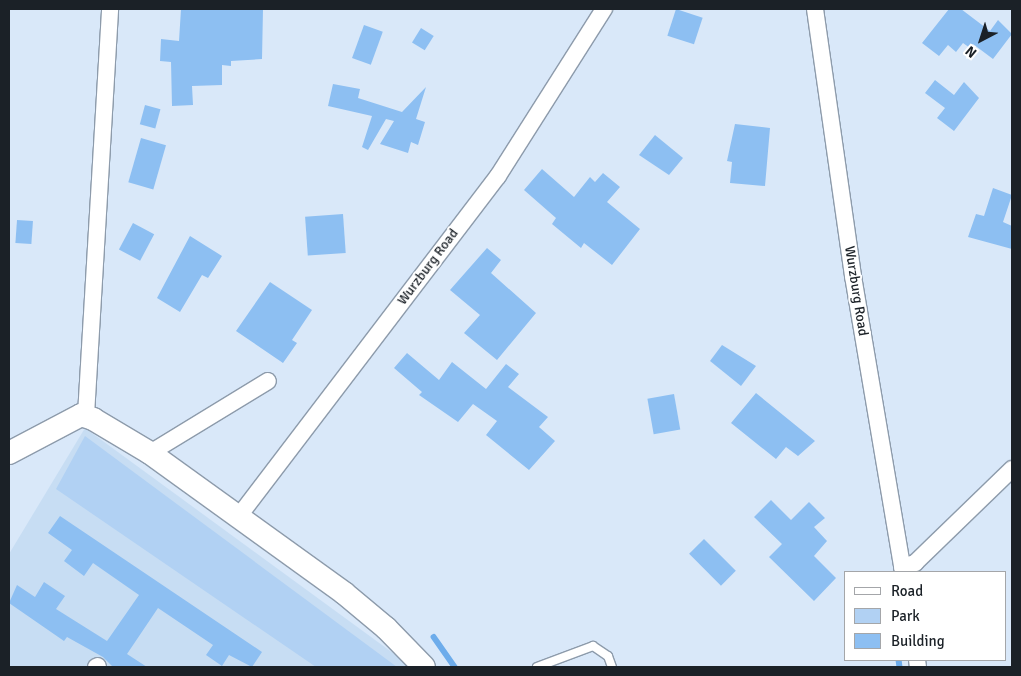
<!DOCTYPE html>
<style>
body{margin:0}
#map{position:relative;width:1021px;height:676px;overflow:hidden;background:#d9e8f9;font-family:Signika,sans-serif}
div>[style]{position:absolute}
.built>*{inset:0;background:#c7ddf3}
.green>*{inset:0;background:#b1d1f3}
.stream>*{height:5.5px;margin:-2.75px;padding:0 2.75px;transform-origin:2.75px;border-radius:2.75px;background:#6daceb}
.building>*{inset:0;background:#8dbff2;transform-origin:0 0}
.roads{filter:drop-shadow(1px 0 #8d9bab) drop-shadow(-1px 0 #8d9bab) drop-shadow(0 1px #8d9bab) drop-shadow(0 -1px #8d9bab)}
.lane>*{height:8px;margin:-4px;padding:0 4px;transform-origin:4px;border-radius:4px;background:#fff}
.street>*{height:16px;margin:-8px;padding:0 8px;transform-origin:8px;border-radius:8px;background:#fff}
.secondary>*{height:22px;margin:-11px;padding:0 11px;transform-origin:11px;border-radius:11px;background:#fff}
span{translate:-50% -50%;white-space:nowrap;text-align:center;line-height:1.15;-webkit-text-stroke:4px #fff;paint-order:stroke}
.street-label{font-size:14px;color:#1b2127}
.frame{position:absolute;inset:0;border:10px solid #1b2127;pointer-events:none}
.legend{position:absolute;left:844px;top:571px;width:162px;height:90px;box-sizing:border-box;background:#fff;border:1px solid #a4a6a9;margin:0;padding:6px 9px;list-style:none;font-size:15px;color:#1b2127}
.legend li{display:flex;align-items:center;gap:10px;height:25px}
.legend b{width:25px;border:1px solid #a4a6a9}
.north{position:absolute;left:956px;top:15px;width:50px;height:50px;-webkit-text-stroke:4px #fff;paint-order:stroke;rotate:220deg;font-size:14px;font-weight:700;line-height:20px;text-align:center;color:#1b2127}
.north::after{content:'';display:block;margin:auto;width:18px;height:22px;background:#1b2127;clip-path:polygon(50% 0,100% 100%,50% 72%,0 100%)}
</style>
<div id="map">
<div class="built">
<div style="clip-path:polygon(85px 428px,408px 664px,410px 667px,9px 667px,9px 554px)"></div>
</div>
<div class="green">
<div style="clip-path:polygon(85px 436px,397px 667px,316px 667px,56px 489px)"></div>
</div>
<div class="stream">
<div style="left:434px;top:637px;width:37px;rotate:55deg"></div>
<div style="left:899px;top:660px;width:7px;rotate:82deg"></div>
</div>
<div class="building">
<div style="clip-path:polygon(181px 9px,263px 9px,262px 59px,231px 61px,231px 66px,222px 65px,222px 85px,192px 86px,193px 105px,172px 106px,171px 62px,160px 61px,161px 39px,179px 41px)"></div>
<div style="left:676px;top:9px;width:28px;height:28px;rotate:18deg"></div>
<div style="clip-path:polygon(949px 9px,961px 9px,990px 31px,998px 20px,1012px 34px,993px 59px,973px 44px,970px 48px,963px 43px,956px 52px,948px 45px,939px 56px,922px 43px)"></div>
<div style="left:364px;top:25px;width:20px;height:35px;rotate:20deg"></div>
<div style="left:421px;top:28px;width:15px;height:17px;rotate:32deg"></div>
<div style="clip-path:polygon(935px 80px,954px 95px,964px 82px,979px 98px,954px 131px,937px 118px,945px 108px,925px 93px)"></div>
<div style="clip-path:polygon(333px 84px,360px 89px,358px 98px,402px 112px,426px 87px,416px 119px,425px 122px,418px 145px,411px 142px,408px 153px,380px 144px,394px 121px,386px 119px,368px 150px,362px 147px,372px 116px,328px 106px)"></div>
<div style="left:145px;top:105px;width:16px;height:20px;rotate:15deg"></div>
<div style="clip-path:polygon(735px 124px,770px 128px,765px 186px,730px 183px,732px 162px,727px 161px)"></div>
<div style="clip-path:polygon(655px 135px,683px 158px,669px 175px,639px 155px)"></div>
<div style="left:141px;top:138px;width:26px;height:46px;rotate:16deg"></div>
<div style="clip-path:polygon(542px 169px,574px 197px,590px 177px,595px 182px,603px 173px,620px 187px,607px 202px,640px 229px,612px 265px,584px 243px,581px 248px,552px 224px,556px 218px,524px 190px)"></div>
<div style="clip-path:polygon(993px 188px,1012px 195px,1003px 222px,1012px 226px,1012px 249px,968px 237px,976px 214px,984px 216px)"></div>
<div style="left:343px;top:214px;width:39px;height:38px;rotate:86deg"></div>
<div style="left:17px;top:220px;width:16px;height:23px;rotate:4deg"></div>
<div style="left:133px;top:223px;width:24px;height:30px;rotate:28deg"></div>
<div style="clip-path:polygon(190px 236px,222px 256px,208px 278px,202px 275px,180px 312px,157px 298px)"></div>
<div style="clip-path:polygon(487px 248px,501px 260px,491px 273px,536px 313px,497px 360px,464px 333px,480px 315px,450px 290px)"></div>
<div style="clip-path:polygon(270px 282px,312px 310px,292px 340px,297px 343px,283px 363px,236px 331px)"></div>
<div style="clip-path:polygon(722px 345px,756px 366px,741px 386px,710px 361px)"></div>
<div style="clip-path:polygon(407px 353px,439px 380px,452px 362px,486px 389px,506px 364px,519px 374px,508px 387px,548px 417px,539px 427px,555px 441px,529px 470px,486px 435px,497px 421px,473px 404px,458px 422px,419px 395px,422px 392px,394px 368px)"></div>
<div style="clip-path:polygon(756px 393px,815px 441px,798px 456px,786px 447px,776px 459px,731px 423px)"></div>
<div style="left:674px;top:394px;width:36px;height:27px;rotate:80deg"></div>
<div style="clip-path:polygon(771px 500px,791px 520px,809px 502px,825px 518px,814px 527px,827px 541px,814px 556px,836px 578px,814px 601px,769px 557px,782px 544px,754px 517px)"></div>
<div style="clip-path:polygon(60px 516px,262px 652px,252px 667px,229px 655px,222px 666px,206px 655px,213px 645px,158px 608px,127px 654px,147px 667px,113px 667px,103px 657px,67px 637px,64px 641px,9px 603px,17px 585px,35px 597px,44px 582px,65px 596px,56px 609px,107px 641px,139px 595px,93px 563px,84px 576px,64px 561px,72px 550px,48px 533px)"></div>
<div style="left:704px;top:539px;width:45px;height:21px;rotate:45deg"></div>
</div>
<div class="roads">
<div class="lane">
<div style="left:537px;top:667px;width:60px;rotate:-20.6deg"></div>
<div style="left:593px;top:646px;width:18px;rotate:34deg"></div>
<div style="left:608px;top:656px;width:12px;rotate:70deg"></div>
</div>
<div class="street">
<div style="left:815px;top:9px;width:270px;rotate:81.9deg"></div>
<div style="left:853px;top:276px;width:300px;rotate:80.4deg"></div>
<div style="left:86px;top:415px;width:407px;rotate:-86.6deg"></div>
<div style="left:150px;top:453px;width:138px;rotate:-31.4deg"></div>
<div style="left:239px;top:516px;width:427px;rotate:-52.7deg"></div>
<div style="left:498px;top:176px;width:198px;rotate:-57.6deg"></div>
<div style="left:902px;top:567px;width:14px;rotate:-17deg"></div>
<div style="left:915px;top:563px;width:135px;rotate:-44.1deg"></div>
<div style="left:917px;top:660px;width:7px;rotate:82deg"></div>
<div style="left:96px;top:667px;width:2px;rotate:-27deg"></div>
</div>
<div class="secondary">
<div style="left:9px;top:453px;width:81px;rotate:-27.8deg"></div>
<div style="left:81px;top:415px;width:13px;rotate:18deg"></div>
<div style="left:93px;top:419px;width:66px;rotate:30.8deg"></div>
<div style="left:150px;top:453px;width:239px;rotate:35.8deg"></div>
<div style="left:344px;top:593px;width:55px;rotate:39.8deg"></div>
<div style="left:386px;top:628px;width:54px;rotate:45.7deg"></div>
</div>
</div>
<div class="street-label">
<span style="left:428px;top:267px;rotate:-53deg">Wurzburg Road</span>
<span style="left:856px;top:291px;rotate:81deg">Wurzburg Road</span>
</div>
<div class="frame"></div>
<ul class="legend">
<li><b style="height:6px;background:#fff"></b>Road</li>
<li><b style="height:14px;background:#b1d1f3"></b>Park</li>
<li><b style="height:14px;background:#8dbff2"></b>Building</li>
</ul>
<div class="north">N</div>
</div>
